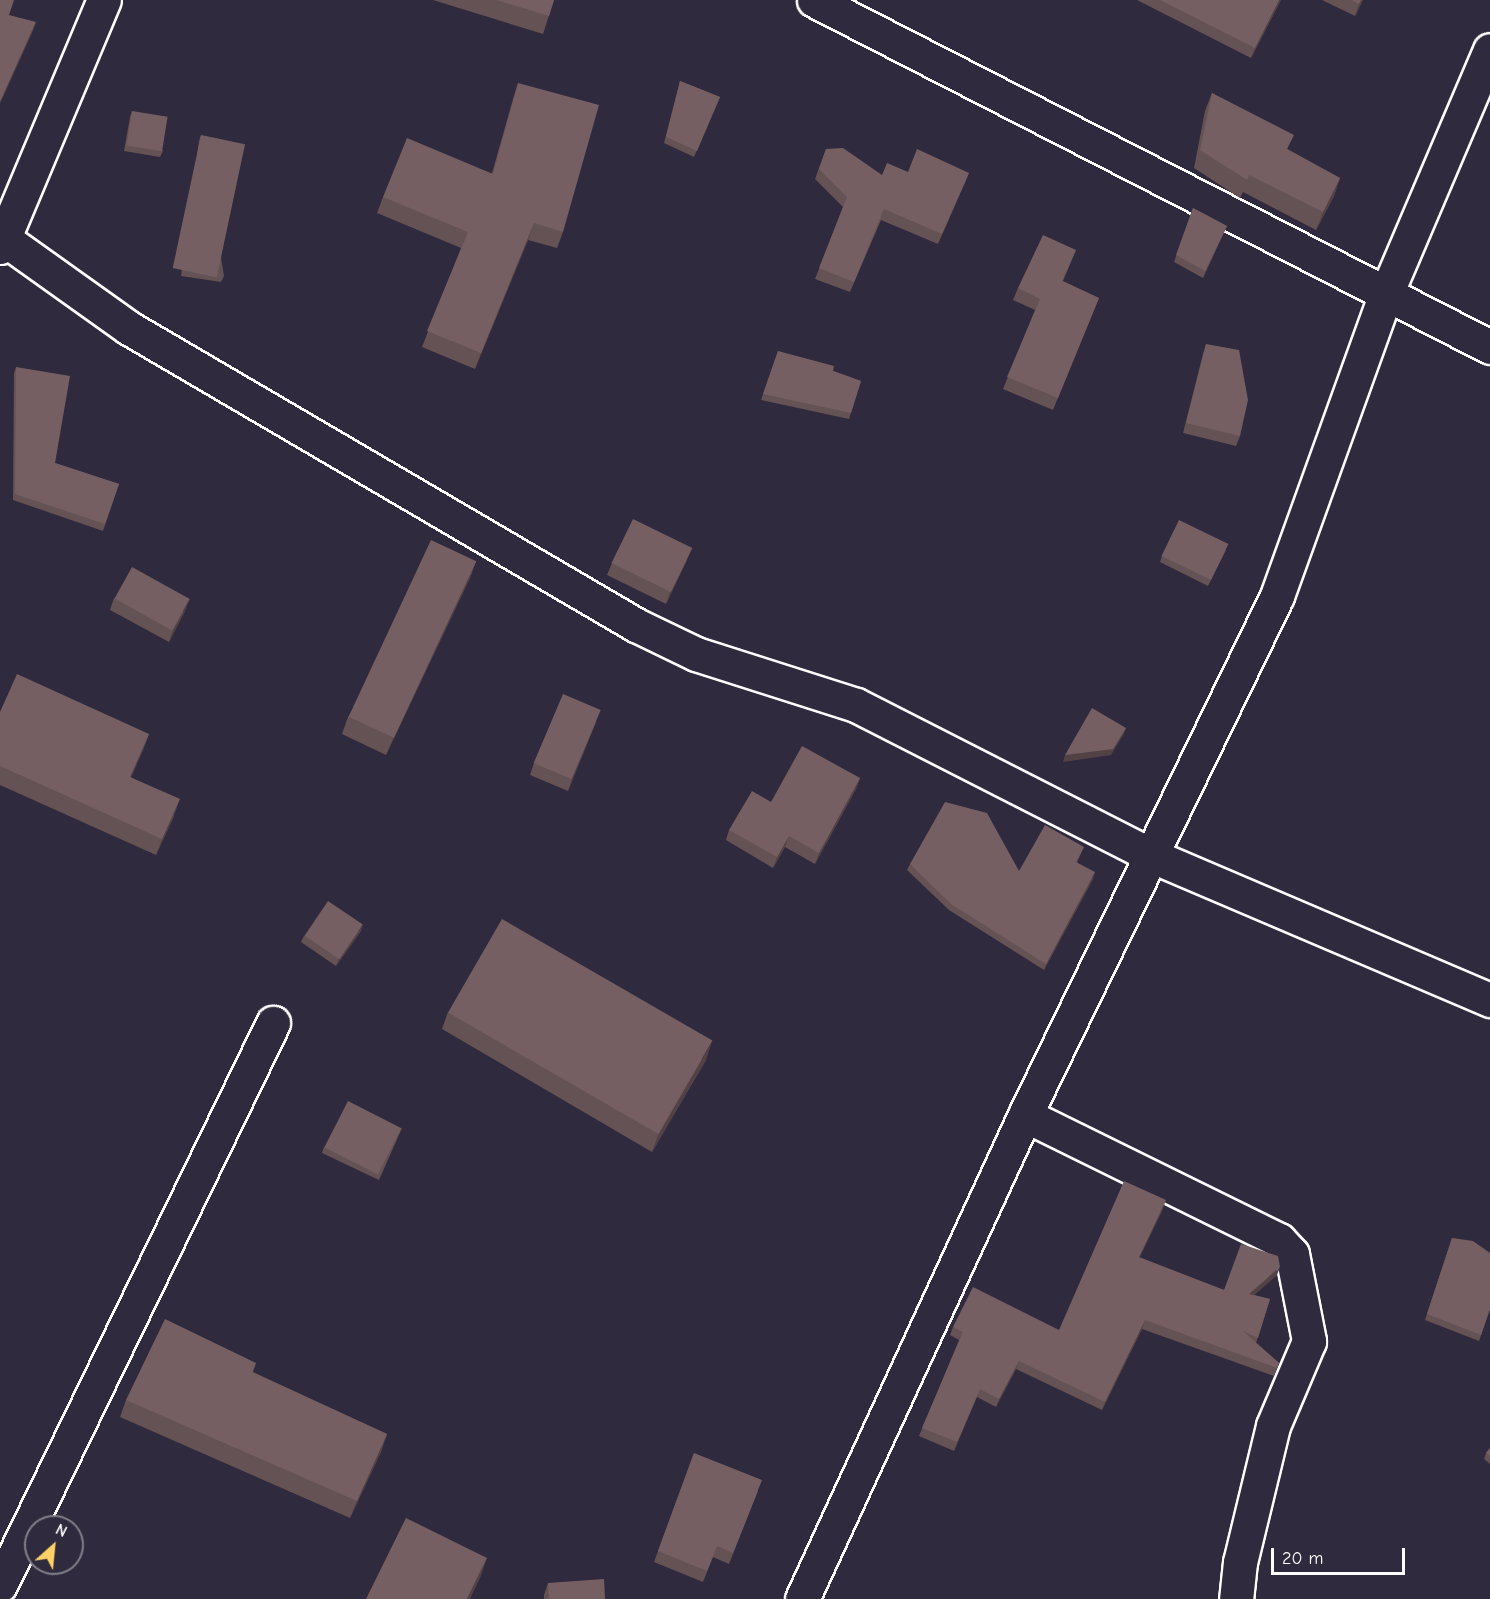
<!DOCTYPE html>
<style>
body{margin:0}
#map{position:relative;width:1490px;height:1599px;overflow:hidden;background:#2f2a3d;font-family:"Comic Neue",sans-serif}
div>[style]{position:absolute}
.roads{filter:drop-shadow(2px 0 #fff) drop-shadow(-2px 0 #fff) drop-shadow(0 2px #fff) drop-shadow(0 -2px #fff)}
.minor>*{height:33px;margin:-16.5px;padding:0 16.5px;transform-origin:16.5px;border-radius:16.5px;background:#2f2a3d}
.wall>*{inset:0;background:#655254}
.shaded-wall>*{inset:0;background:#524245}
.building>*{inset:0;background:#755f62;transform-origin:0 0}
span{translate:-50% -50%;white-space:nowrap;text-align:center;line-height:1.15;-webkit-text-stroke:5px #2f2a3d;paint-order:stroke}
.north{position:absolute;left:24px;top:1515px;width:60px;height:60px;box-sizing:border-box;background:#2f2a3d;border:2px solid #827f8b;border-radius:50%;rotate:27deg;font-size:16px;font-weight:700;line-height:24px;text-align:center;color:#fff}
.north::after{content:'';display:block;margin:auto;width:21px;height:27px;background:#ffd166;clip-path:polygon(50% 0,100% 100%,50% 72%,0 100%)}
.scale{position:absolute;left:1271px;top:1548px;width:134px;height:27px;box-sizing:border-box;border:3px solid #fff;border-top:0;padding-left:8px;font-size:18px;line-height:21px;white-space:nowrap;color:#fff;-webkit-text-stroke:4px #2f2a3d;paint-order:stroke}
</style>
<div id="map">
<div class="roads">
<div class="minor">
<div style="left:814px;top:0;width:760px;rotate:27.17deg"></div>
<div style="left:0;top:236px;width:158px;rotate:35.5deg"></div>
<div style="left:129px;top:328px;width:588px;rotate:30.36deg"></div>
<div style="left:636px;top:625px;width:67px;rotate:25.8deg"></div>
<div style="left:696px;top:654px;width:168px;rotate:17.7deg"></div>
<div style="left:856px;top:705px;width:330px;rotate:27deg"></div>
<div style="left:1150px;top:855px;width:370px;rotate:23.1deg"></div>
<div style="left:0;top:247px;width:268px;rotate:-67.2deg"></div>
<div style="left:1025px;top:1115px;width:283px;rotate:26.2deg"></div>
<div style="left:1279px;top:1240px;width:19px;rotate:47deg"></div>
<div style="left:1292px;top:1254px;width:89px;rotate:78.9deg"></div>
<div style="left:1309px;top:1341px;width:92px;rotate:113deg"></div>
<div style="left:1273px;top:1426px;width:140px;rotate:103.6deg"></div>
<div style="left:1240px;top:1562px;width:37px;rotate:96deg"></div>
<div style="left:0;top:1585px;width:625px;rotate:-64.09deg"></div>
<div style="left:802px;top:1599px;width:533px;rotate:-65.26deg"></div>
<div style="left:1025px;top:1115px;width:577px;rotate:-64.1deg"></div>
<div style="left:1277px;top:596px;width:321px;rotate:-70.2deg"></div>
<div style="left:1386px;top:294px;width:265px;rotate:-66.9deg"></div>
</div>
</div>
<div class="wall">
<div style="clip-path:polygon(433px 0,554px 0,543px 34px)"></div>
<div style="clip-path:polygon(1137px 0,1281px 0,1251px 58px)"></div>
<div style="clip-path:polygon(1322px 0,1363px 0,1355px 16px)"></div>
<div style="clip-path:polygon(680px 81px,720px 97px,694px 157px,664px 143px)"></div>
<div style="clip-path:polygon(518px 83px,563px 232px,557px 248px,528px 240px,475px 369px,422px 347px,461px 248px,377px 213px,383px 197px,492px 173px,513px 99px)"></div>
<div style="clip-path:polygon(1212px 93px,1289px 150px,1340px 178px,1334px 196px,1316px 230px,1243px 192px,1240px 198px,1194px 168px,1205px 111px)"></div>
<div style="clip-path:polygon(132px 111px,163px 151px,160px 157px,124px 151px,130px 117px)"></div>
<div style="clip-path:polygon(201px 135px,224px 276px,221px 282px,181px 276px,199px 141px)"></div>
<div style="clip-path:polygon(826px 149px,882px 175px,908px 172px,969px 173px,938px 244px,881px 220px,850px 292px,815px 279px,843px 207px,815px 179px)"></div>
<div style="clip-path:polygon(1193px 208px,1227px 226px,1203px 278px,1174px 262px)"></div>
<div style="clip-path:polygon(1076px 250px,1063px 281px,1099px 298px,1053px 410px,1003px 389px,1035px 310px,1013px 300px,1018px 288px)"></div>
<div style="clip-path:polygon(1206px 344px,1240px 436px,1236px 446px,1183px 433px,1203px 354px)"></div>
<div style="clip-path:polygon(778px 351px,861px 381px,849px 419px,761px 400px)"></div>
<div style="clip-path:polygon(16px 367px,55px 463px,119px 484px,103px 531px,13px 500px,14px 373px)"></div>
<div style="clip-path:polygon(1226px 550px,1208px 586px,1160px 562px,1162px 556px)"></div>
<div style="clip-path:polygon(687px 560px,666px 604px,607px 575px,612px 563px)"></div>
<div style="clip-path:polygon(476px 561px,470px 578px,386px 755px,342px 734px,348px 717px)"></div>
<div style="clip-path:polygon(114px 598px,185px 611px,169px 642px,110px 610px)"></div>
<div style="clip-path:polygon(0 712px,149px 734px,143px 750px,131px 777px,174px 816px,156px 855px,0 785px)"></div>
<div style="clip-path:polygon(596px 722px,568px 791px,530px 775px,534px 763px)"></div>
<div style="clip-path:polygon(860px 778px,856px 789px,815px 864px,785px 847px,773px 868px,726px 840px,729px 830px,771px 802px)"></div>
<div style="clip-path:polygon(1084px 847px,1077px 862px,1093px 879px,1044px 970px,949px 910px,907px 870px,910px 864px,1019px 871px)"></div>
<div style="clip-path:polygon(361px 931px,336px 966px,301px 942px,304px 936px)"></div>
<div style="clip-path:polygon(448px 1012px,706px 1060px,652px 1152px,442px 1029px)"></div>
<div style="clip-path:polygon(402px 1128px,379px 1180px,322px 1153px,324px 1147px)"></div>
<div style="clip-path:polygon(1163px 1209px,1139px 1258px,1224px 1290px,1277px 1275px,1254px 1295px,1270px 1299px,1256px 1343px,1279px 1363px,1274px 1376px,1142px 1329px,1102px 1410px,1016px 1369px,996px 1407px,977px 1397px,954px 1451px,919px 1436px,959px 1340px,950px 1335px,953px 1327px,1059px 1330px)"></div>
<div style="clip-path:polygon(1452px 1238px,1490px 1309px,1479px 1341px,1425px 1320px)"></div>
<div style="clip-path:polygon(256px 1363px,253px 1372px,387px 1434px,381px 1452px,350px 1518px,120px 1417px,126px 1400px)"></div>
<div style="clip-path:polygon(1490px 1448px,1490px 1464px,1484px 1459px,1486px 1453px)"></div>
<div style="clip-path:polygon(694px 1453px,758px 1491px,729px 1564px,713px 1557px,703px 1582px,654px 1562px)"></div>
<div style="clip-path:polygon(548px 1583px,605px 1599px,544px 1599px,544px 1595px)"></div>
</div>
<div class="shaded-wall">
<div style="clip-path:polygon(1279px 0,1281px 0,1251px 58px,1255px 48px)"></div>
<div style="clip-path:polygon(1361px 0,1363px 0,1355px 16px,1359px 4px)"></div>
<div style="clip-path:polygon(36px 22px,33px 31px,0 104px,0 102px)"></div>
<div style="clip-path:polygon(969px 173px,965px 183px,938px 244px,942px 234px)"></div>
<div style="clip-path:polygon(1340px 178px,1334px 196px,1316px 230px,1323px 212px)"></div>
<div style="clip-path:polygon(534px 223px,528px 240px,475px 369px,481px 353px)"></div>
<div style="clip-path:polygon(692px 548px,687px 560px,666px 604px,670px 592px)"></div>
<div style="clip-path:polygon(476px 561px,470px 578px,386px 755px,393px 738px)"></div>
<div style="clip-path:polygon(190px 599px,185px 611px,169px 642px,173px 630px)"></div>
<div style="clip-path:polygon(601px 710px,596px 722px,568px 791px,572px 778px)"></div>
<div style="clip-path:polygon(1126px 728px,1124px 734px,1111px 755px,1063px 762px,1065px 755px)"></div>
<div style="clip-path:polygon(149px 734px,143px 750px,124px 793px,130px 777px)"></div>
<div style="clip-path:polygon(860px 778px,856px 789px,815px 864px,819px 853px)"></div>
<div style="clip-path:polygon(180px 799px,174px 816px,156px 855px,162px 839px)"></div>
<div style="clip-path:polygon(789px 836px,785px 847px,773px 868px,777px 857px)"></div>
<div style="clip-path:polygon(1095px 872px,1093px 879px,1044px 970px,1046px 964px)"></div>
<div style="clip-path:polygon(363px 925px,361px 931px,336px 966px,338px 960px)"></div>
<div style="clip-path:polygon(712px 1042px,706px 1060px,652px 1152px,658px 1135px)"></div>
<div style="clip-path:polygon(1166px 1200px,1163px 1209px,1136px 1265px,1139px 1257px)"></div>
<div style="clip-path:polygon(1280px 1267px,1277px 1275px,1246px 1302px,1249px 1294px)"></div>
<div style="clip-path:polygon(1145px 1320px,1142px 1329px,1102px 1410px,1105px 1402px)"></div>
<div style="clip-path:polygon(1019px 1361px,1016px 1369px,996px 1407px,999px 1399px)"></div>
<div style="clip-path:polygon(387px 1434px,381px 1452px,350px 1518px,357px 1501px)"></div>
<div style="clip-path:polygon(487px 1558px,481px 1576px,470px 1599px,467px 1599px)"></div>
</div>
<div class="building">
<div style="clip-path:polygon(0 0,14px 0,9px 15px,36px 22px,0 102px)"></div>
<div style="clip-path:polygon(496px 0,554px 0,549px 16px)"></div>
<div style="clip-path:polygon(1160px 0,1279px 0,1255px 48px)"></div>
<div style="clip-path:polygon(1352px 0,1361px 0,1359px 4px)"></div>
<div style="clip-path:polygon(680px 81px,720px 97px,697px 151px,666px 137px)"></div>
<div style="clip-path:polygon(518px 83px,599px 105px,563px 232px,534px 223px,481px 353px,427px 331px,468px 232px,383px 197px,407px 138px,493px 174px)"></div>
<div style="clip-path:polygon(1212px 93px,1294px 135px,1287px 149px,1340px 178px,1323px 212px,1249px 175px,1247px 180px,1200px 150px)"></div>
<div style="left:132px;top:111px;width:36px;height:35px;rotate:9deg"></div>
<div style="left:201px;top:135px;width:45px;height:136px;rotate:12deg"></div>
<div style="clip-path:polygon(843px 148px,882px 175px,887px 163px,908px 172px,917px 149px,969px 173px,942px 234px,884px 209px,854px 282px,819px 268px,847px 197px,819px 169px,826px 149px)"></div>
<div style="clip-path:polygon(1193px 208px,1227px 226px,1205px 271px,1176px 255px)"></div>
<div style="clip-path:polygon(1043px 235px,1076px 250px,1062px 281px,1099px 298px,1058px 398px,1007px 377px,1040px 299px,1018px 288px)"></div>
<div style="clip-path:polygon(1206px 344px,1239px 350px,1248px 400px,1240px 436px,1186px 423px)"></div>
<div style="clip-path:polygon(778px 351px,834px 366px,833px 371px,861px 381px,851px 413px,763px 394px)"></div>
<div style="clip-path:polygon(16px 367px,70px 376px,55px 463px,119px 484px,105px 524px,15px 494px)"></div>
<div style="left:633px;top:519px;width:66px;height:49px;rotate:26deg"></div>
<div style="left:1179px;top:520px;width:55px;height:40px;rotate:26deg"></div>
<div style="left:431px;top:540px;width:50px;height:195px;rotate:25deg"></div>
<div style="left:132px;top:567px;width:66px;height:36px;rotate:29deg"></div>
<div style="clip-path:polygon(17px 674px,149px 734px,130px 777px,180px 799px,162px 839px,0 766px,0 712px)"></div>
<div style="left:563px;top:694px;width:41px;height:75px;rotate:23deg"></div>
<div style="clip-path:polygon(1092px 708px,1126px 728px,1113px 749px,1065px 755px)"></div>
<div style="clip-path:polygon(802px 746px,860px 778px,819px 853px,789px 836px,777px 857px,729px 830px,752px 791px,771px 802px)"></div>
<div style="clip-path:polygon(945px 802px,987px 813px,1019px 871px,1045px 825px,1084px 847px,1076px 862px,1095px 872px,1046px 964px,951px 904px,910px 864px)"></div>
<div style="left:328px;top:901px;width:42px;height:42px;rotate:34deg"></div>
<div style="left:502px;top:919px;width:243px;height:108px;rotate:30deg"></div>
<div style="left:348px;top:1101px;width:60px;height:52px;rotate:27deg"></div>
<div style="clip-path:polygon(1124px 1181px,1166px 1200px,1139px 1257px,1224px 1290px,1241px 1244px,1278px 1256px,1280px 1267px,1249px 1294px,1270px 1299px,1258px 1338px,1243px 1331px,1279px 1363px,1277px 1368px,1145px 1320px,1105px 1402px,1019px 1361px,999px 1399px,980px 1389px,957px 1442px,922px 1428px,963px 1332px,953px 1327px,973px 1287px,1059px 1330px)"></div>
<div style="clip-path:polygon(1452px 1238px,1473px 1241px,1490px 1253px,1490px 1309px,1481px 1335px,1427px 1314px)"></div>
<div style="clip-path:polygon(165px 1319px,256px 1363px,252px 1372px,387px 1434px,357px 1501px,126px 1400px)"></div>
<div style="clip-path:polygon(1490px 1448px,1490px 1456px,1486px 1453px)"></div>
<div style="clip-path:polygon(694px 1453px,762px 1480px,733px 1553px,717px 1546px,707px 1571px,658px 1551px)"></div>
<div style="clip-path:polygon(406px 1518px,487px 1558px,467px 1599px,366px 1599px)"></div>
<div style="clip-path:polygon(604px 1579px,605px 1599px,549px 1599px,548px 1583px)"></div>
</div>
<div class="north">N</div>
<div class="scale">20 m</div>
</div>
